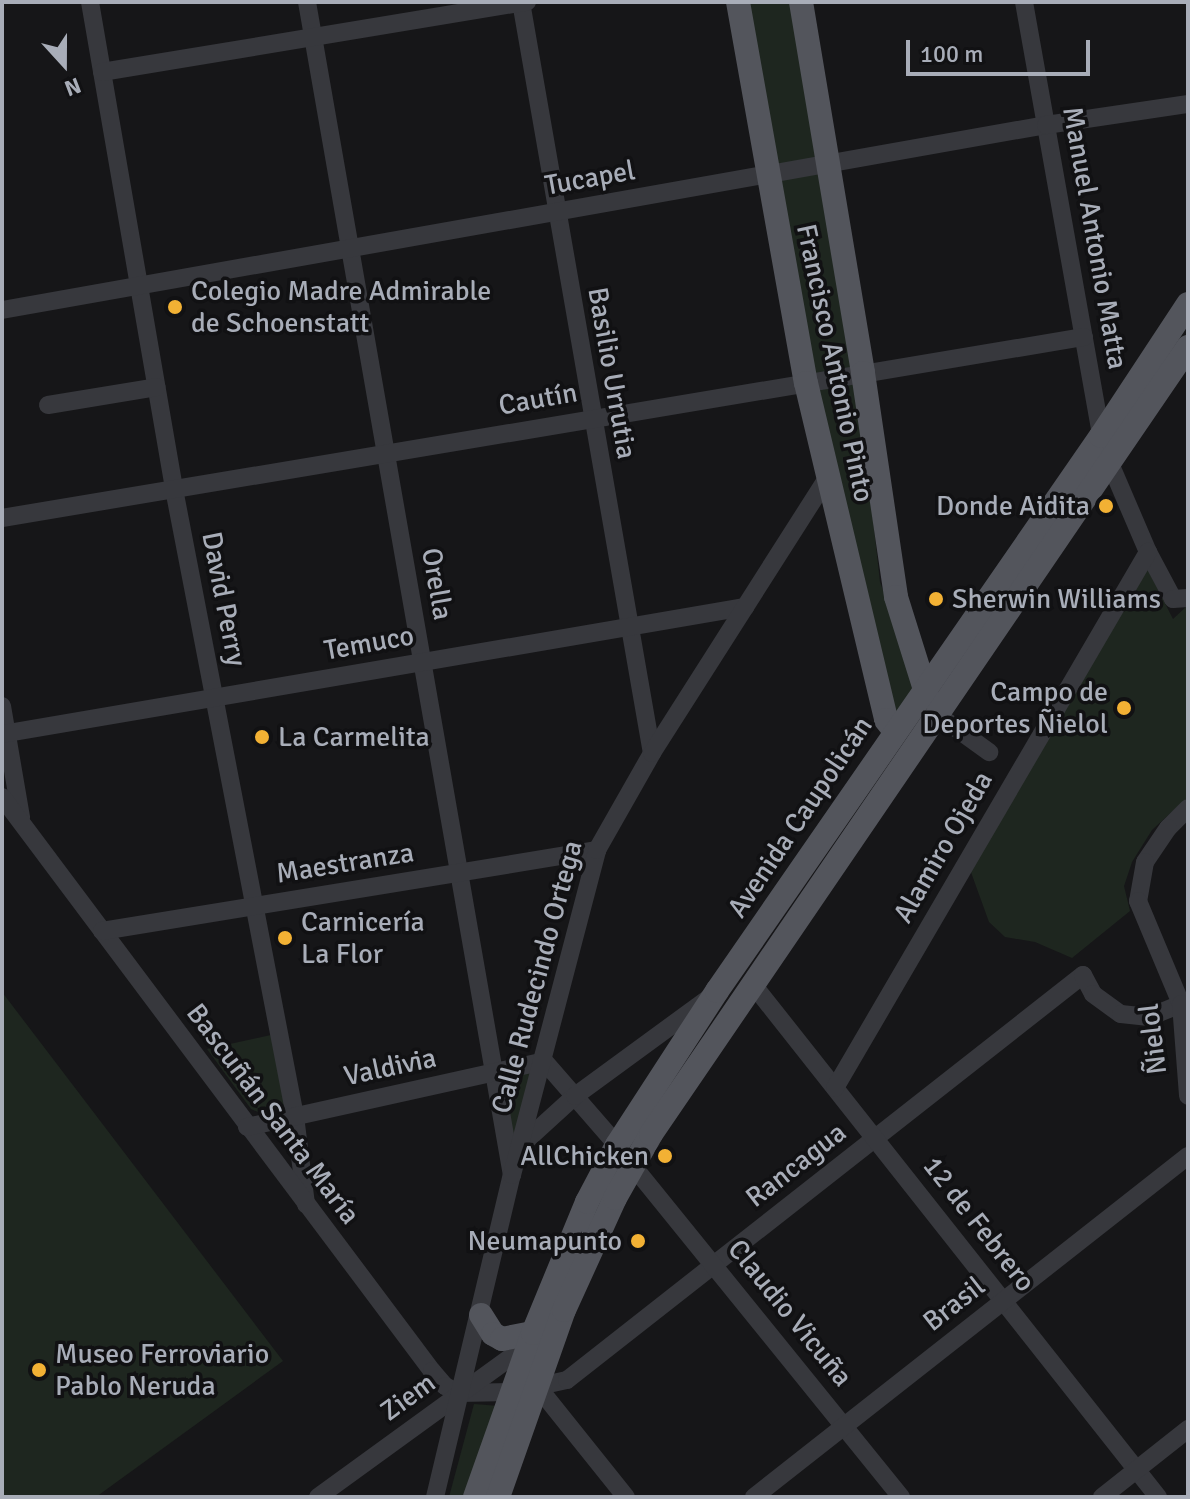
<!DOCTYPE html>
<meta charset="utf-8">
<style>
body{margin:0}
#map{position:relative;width:1190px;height:1499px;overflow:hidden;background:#161618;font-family:Signika,sans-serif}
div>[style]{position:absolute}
.green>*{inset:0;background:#1e261f}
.minor>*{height:18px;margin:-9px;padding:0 9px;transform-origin:9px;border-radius:9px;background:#37383d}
.major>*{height:24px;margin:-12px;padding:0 12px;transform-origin:12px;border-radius:12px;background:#53555c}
.dots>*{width:22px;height:22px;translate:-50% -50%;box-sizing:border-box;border:4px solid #111113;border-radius:50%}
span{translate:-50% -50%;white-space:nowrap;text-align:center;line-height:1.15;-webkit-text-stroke:7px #111113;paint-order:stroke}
.street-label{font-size:28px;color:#a8adb8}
.poi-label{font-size:28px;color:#a8adb8}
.left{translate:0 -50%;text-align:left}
.right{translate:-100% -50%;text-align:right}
.frame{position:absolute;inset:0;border:4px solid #a8adb8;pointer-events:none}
.north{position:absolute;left:24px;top:24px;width:80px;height:80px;-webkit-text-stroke:6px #111113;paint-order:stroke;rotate:159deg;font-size:22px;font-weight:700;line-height:32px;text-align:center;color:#a8adb8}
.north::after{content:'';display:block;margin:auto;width:28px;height:36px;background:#a8adb8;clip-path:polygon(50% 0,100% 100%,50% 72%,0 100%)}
.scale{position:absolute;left:906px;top:40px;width:184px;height:36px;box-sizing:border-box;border:4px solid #a8adb8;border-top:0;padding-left:10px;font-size:24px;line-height:28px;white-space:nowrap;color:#a8adb8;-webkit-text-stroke:6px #111113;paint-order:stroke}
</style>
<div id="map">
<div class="green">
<div style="clip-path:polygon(743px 2px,793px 2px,859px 394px,880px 582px,918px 688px,893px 715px,816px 404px)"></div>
<div style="clip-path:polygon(1145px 564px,1173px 619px,1188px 605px,1188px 797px,1152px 830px,1132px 862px,1124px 886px,1130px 911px,1072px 958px,1035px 942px,1005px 937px,989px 922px,968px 864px)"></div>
<div style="clip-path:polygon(2px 992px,283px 1361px,96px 1497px,2px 1497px)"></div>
<div style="clip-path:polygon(271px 1035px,286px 1107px,258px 1112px,251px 1109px,207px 1049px)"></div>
<div style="clip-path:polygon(533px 1072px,515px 1144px,499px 1078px)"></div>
<div style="clip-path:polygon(474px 1404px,499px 1406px,465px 1497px,449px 1497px)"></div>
</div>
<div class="minor">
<div style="left:90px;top:2px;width:494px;rotate:80.2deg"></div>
<div style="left:174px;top:489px;width:639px;rotate:79.08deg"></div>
<div style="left:295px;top:1116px;width:89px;rotate:82.9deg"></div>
<div style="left:307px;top:2px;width:1191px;rotate:80.09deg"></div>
<div style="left:521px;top:2px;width:762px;rotate:80.11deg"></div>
<div style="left:1024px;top:2px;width:441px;rotate:79.9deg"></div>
<div style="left:102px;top:72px;width:431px;rotate:-9.4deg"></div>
<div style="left:2px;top:310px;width:1060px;rotate:-10.05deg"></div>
<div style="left:1046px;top:125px;width:144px;rotate:-8.4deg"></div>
<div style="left:48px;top:405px;width:110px;rotate:-9.4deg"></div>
<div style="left:1109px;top:461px;width:99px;rotate:66.8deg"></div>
<div style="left:1148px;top:552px;width:53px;rotate:62deg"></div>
<div style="left:1173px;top:599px;width:15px;rotate:-4deg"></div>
<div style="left:2px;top:518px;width:1097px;rotate:-9.5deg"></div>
<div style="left:2px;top:706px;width:113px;rotate:80.3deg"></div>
<div style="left:935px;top:713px;width:67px;rotate:35.8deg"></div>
<div style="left:2px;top:734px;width:754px;rotate:-9.7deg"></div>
<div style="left:2px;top:797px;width:717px;rotate:53.16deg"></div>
<div style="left:432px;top:1371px;width:20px;rotate:49deg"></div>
<div style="left:445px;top:1386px;width:16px;rotate:27deg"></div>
<div style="left:459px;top:1393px;width:53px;rotate:-1.1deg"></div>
<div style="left:512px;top:1392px;width:56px;rotate:-12.3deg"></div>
<div style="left:567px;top:1380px;width:656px;rotate:-38.13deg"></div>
<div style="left:1083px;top:975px;width:21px;rotate:62deg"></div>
<div style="left:1093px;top:994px;width:34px;rotate:36deg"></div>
<div style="left:1121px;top:1014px;width:28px;rotate:6deg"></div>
<div style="left:1149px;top:1017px;width:35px;rotate:-22deg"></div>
<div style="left:1188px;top:808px;width:28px;rotate:135deg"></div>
<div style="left:1168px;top:828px;width:41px;rotate:124.1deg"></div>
<div style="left:1145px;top:862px;width:40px;rotate:100deg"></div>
<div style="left:1138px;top:901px;width:112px;rotate:67.3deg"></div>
<div style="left:1181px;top:1004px;width:92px;rotate:85.6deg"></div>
<div style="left:102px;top:931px;width:502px;rotate:-9.29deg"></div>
<div style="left:755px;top:987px;width:650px;rotate:51.68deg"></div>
<div style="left:835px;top:1088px;width:621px;rotate:-59.72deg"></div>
<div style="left:247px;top:1127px;width:304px;rotate:-12.5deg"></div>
<div style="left:544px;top:1061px;width:111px;rotate:49deg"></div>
<div style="left:520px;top:1146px;width:74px;rotate:-42.3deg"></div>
<div style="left:575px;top:1096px;width:166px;rotate:-36.2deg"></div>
<div style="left:633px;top:1166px;width:426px;rotate:51deg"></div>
<div style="left:537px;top:1386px;width:142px;rotate:51.3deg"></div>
<div style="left:318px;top:1497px;width:263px;rotate:-36deg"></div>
<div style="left:435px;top:1497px;width:331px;rotate:-76.6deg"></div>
<div style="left:512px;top:1175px;width:336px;rotate:-75.3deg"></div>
<div style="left:597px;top:850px;width:112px;rotate:-60.4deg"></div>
<div style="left:652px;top:753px;width:326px;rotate:-57.5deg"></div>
<div style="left:754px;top:1497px;width:552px;rotate:-38.16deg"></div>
<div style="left:1102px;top:1497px;width:110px;rotate:-38.3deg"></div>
</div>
<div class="major">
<div style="left:738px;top:2px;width:387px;rotate:79.9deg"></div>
<div style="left:806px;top:383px;width:346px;rotate:76.6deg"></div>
<div style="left:886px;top:720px;width:13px;rotate:51deg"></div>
<div style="left:801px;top:2px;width:376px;rotate:80.5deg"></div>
<div style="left:863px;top:373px;width:226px;rotate:81.6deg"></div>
<div style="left:896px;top:597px;width:104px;rotate:72.6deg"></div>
<div style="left:481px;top:1315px;width:22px;rotate:58deg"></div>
<div style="left:493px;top:1334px;width:10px;rotate:29deg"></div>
<div style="left:502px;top:1339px;width:32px;rotate:-11deg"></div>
<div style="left:475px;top:1497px;width:174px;rotate:-70.5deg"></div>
<div style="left:533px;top:1333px;width:142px;rotate:-67.6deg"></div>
<div style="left:587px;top:1202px;width:64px;rotate:-62.2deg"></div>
<div style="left:617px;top:1145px;width:184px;rotate:-57deg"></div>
<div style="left:717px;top:991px;width:675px;rotate:-55.32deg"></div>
<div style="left:1101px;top:436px;width:158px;rotate:-56.6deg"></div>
<div style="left:498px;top:1497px;width:198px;rotate:-70.6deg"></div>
<div style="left:564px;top:1310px;width:123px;rotate:-65.5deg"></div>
<div style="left:615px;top:1198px;width:73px;rotate:-60.6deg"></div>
<div style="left:651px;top:1134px;width:953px;rotate:-55.69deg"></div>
</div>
<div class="dots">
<div style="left:175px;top:307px;background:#f2b134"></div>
<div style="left:1106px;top:506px;background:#f2b134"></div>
<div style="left:936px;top:599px;background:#f2b134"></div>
<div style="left:1124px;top:708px;background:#f2b134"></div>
<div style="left:262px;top:737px;background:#f2b134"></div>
<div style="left:285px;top:938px;background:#f2b134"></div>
<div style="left:665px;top:1156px;background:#f2b134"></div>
<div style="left:638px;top:1241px;background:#f2b134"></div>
<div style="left:39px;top:1370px;background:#f2b134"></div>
</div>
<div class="street-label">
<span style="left:590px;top:178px;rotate:-10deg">Tucapel</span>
<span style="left:1095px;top:238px;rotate:80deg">Manuel Antonio Matta</span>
<span style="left:835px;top:363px;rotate:78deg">Francisco Antonio Pinto</span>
<span style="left:612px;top:373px;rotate:80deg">Basilio Urrutia</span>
<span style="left:538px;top:399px;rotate:-10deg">Cautín</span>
<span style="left:437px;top:584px;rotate:80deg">Orella</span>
<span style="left:224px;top:599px;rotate:79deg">David Perry</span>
<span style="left:369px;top:643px;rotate:-10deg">Temuco</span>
<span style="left:800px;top:817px;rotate:-56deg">Avenida Caupolicán</span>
<span style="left:943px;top:847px;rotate:-60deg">Alamiro Ojeda</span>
<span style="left:345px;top:863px;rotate:-9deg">Maestranza</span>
<span style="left:537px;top:977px;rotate:-75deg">Calle Rudecindo Ortega</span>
<span style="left:1153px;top:1039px;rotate:-97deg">Ñielol</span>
<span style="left:390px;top:1067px;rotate:-12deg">Valdivia</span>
<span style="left:273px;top:1114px;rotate:53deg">Bascuñán Santa María</span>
<span style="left:796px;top:1165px;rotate:-38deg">Rancagua</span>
<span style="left:979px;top:1224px;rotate:52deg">12 de Febrero</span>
<span style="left:954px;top:1304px;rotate:-38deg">Brasil</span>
<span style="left:790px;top:1313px;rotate:51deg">Claudio Vicuña</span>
<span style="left:408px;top:1397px;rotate:-36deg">Ziem</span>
</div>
<div class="poi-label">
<span class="left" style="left:191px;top:307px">Colegio Madre Admirable<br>de Schoenstatt</span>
<span class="right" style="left:1090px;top:506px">Donde Aidita</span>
<span class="left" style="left:952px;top:599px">Sherwin Williams</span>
<span class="right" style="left:1108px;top:708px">Campo de<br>Deportes Ñielol</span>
<span class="left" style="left:278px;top:737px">La Carmelita</span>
<span class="left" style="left:301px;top:938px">Carnicería<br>La Flor</span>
<span class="right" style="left:649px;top:1156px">AllChicken</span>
<span class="right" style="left:622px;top:1241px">Neumapunto</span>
<span class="left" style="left:55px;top:1370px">Museo Ferroviario<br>Pablo Neruda</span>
</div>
<div class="frame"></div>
<div class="north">N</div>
<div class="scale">100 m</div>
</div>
